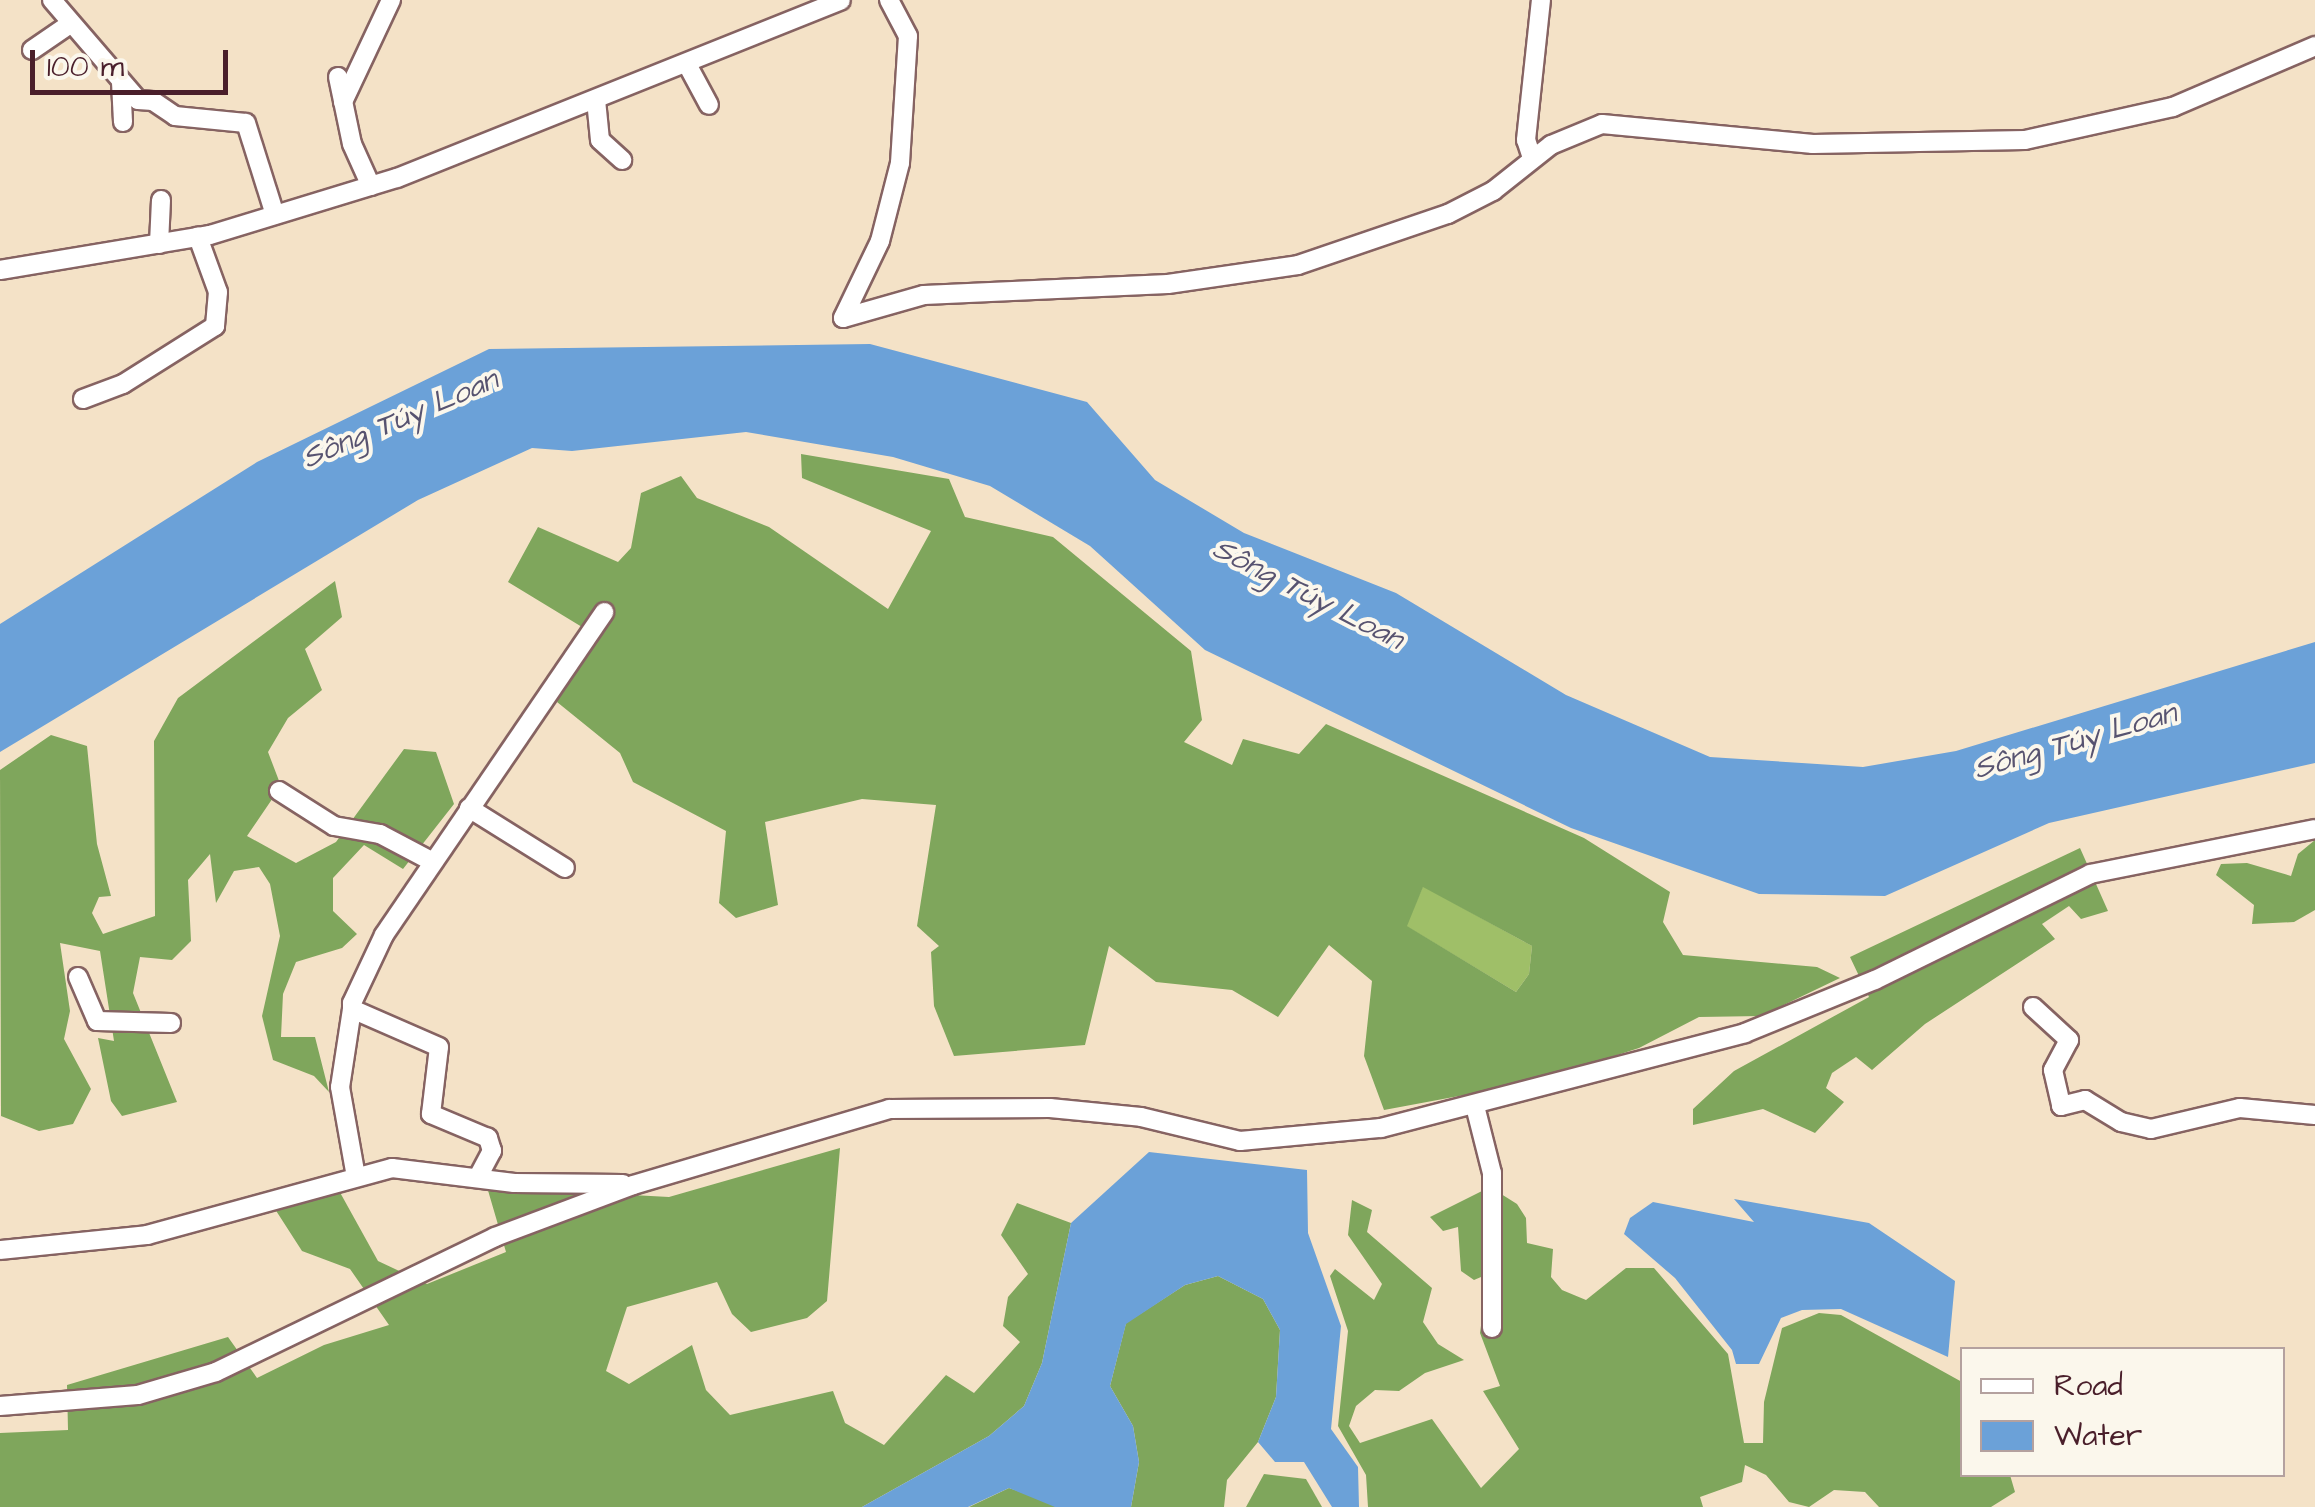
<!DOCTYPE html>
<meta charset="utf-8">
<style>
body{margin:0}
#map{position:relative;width:2315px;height:1507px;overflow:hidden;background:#f4e2c7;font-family:"Architects Daughter",sans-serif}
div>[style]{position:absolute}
.green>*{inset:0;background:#9fbf68}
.forest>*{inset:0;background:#7fa65c}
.water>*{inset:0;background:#6ba1d8}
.roads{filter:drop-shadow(2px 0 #866362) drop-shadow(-2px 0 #866362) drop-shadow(0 2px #866362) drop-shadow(0 -2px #866362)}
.minor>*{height:18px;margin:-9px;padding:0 9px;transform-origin:9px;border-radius:9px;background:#fff}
span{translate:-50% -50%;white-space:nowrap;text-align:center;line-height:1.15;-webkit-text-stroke:8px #fbf7ec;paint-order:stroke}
.water-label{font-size:30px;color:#575370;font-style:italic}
.legend{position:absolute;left:1960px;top:1347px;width:325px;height:130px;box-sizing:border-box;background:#fbf7ec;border:2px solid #b4a19f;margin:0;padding:12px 18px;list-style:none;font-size:30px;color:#4a1f2b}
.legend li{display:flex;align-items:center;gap:20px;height:50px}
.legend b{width:50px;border:2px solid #b4a19f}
.scale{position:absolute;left:30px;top:50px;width:198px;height:45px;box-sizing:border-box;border:5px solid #4a1f2b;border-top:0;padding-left:12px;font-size:30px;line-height:35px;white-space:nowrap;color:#4a1f2b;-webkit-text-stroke:8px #fbf7ec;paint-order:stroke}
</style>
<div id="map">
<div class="green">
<div style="clip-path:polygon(1423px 886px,1532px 946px,1529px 974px,1516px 992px,1406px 926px)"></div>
</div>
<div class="forest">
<div style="clip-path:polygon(evenodd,801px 454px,949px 479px,965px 517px,1053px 537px,1191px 651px,1202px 720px,1184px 742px,1232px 765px,1243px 739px,1299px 754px,1326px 724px,1584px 838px,1670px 892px,1663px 922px,1683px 955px,1817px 967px,1840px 978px,1761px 1016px,1699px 1017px,1639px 1048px,1534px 1082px,1384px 1110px,1364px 1056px,1372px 981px,1329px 945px,1278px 1017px,1232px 990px,1156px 982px,1109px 946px,1085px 1045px,954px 1056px,934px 1006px,931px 952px,939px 946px,917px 926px,936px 805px,862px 799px,765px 822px,778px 905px,736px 918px,719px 903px,726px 831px,633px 782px,620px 753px,557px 702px,582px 627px,508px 582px,538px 527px,618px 562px,631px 548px,641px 493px,681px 476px,697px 498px,769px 527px,888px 609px,931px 531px,802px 478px,801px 454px,1423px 887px,1532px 946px,1529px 974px,1516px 992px,1407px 926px,1423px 887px)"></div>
<div style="clip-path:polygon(335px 581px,342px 617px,305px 649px,322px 690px,288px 718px,268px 752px,281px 786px,247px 836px,296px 863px,336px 842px,404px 749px,436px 752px,454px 804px,403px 869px,364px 845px,333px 878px,333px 911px,357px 934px,342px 948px,296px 962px,283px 994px,281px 1037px,315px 1037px,329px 1092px,314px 1076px,273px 1060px,262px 1016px,280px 936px,270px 884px,259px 867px,234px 871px,216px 903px,210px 854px,188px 880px,191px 941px,172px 960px,140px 957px,133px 993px,177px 1102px,122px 1116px,111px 1101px,98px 1038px,114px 1041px,100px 951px,60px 943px,70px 1011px,64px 1039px,91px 1089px,73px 1124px,39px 1131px,1px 1116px,0 770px,51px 735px,87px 746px,97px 844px,111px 896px,99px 897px,92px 913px,103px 934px,155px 916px,154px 741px,178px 698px)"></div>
<div style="clip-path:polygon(2315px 840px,2315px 910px,2294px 922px,2252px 924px,2254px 905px,2216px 875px,2221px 864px,2247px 863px,2291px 876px,2298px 854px)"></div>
<div style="clip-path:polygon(2080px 848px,2108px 911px,2081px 919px,2069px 906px,2042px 924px,2055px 939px,1925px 1024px,1872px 1070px,1856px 1057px,1832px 1073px,1826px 1088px,1844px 1102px,1815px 1133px,1763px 1109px,1693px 1125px,1693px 1109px,1734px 1071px,1869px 997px,1850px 957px)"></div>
<div style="clip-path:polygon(840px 1148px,827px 1301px,807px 1318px,751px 1332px,732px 1314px,717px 1282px,627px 1307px,606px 1371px,629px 1384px,692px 1345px,706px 1390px,730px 1415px,833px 1391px,845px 1423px,884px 1445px,946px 1375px,974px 1393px,1020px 1342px,1003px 1326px,1008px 1297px,1028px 1274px,1001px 1235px,1017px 1203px,1071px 1223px,1042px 1363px,1024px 1406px,989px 1436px,862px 1507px,0 1507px,0 1433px,68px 1430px,67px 1385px,228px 1337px,257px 1378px,324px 1345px,389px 1325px,350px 1269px,302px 1251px,273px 1206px,337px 1187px,378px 1261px,427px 1284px,506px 1252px,487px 1187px,669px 1197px)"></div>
<div style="clip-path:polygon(1490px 1187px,1517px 1204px,1526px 1218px,1527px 1243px,1553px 1249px,1551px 1277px,1562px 1290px,1586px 1300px,1626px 1268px,1654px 1268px,1728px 1354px,1744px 1443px,1763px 1443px,1764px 1402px,1782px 1328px,1819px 1313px,1841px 1315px,1962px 1382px,1962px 1474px,2010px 1475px,2015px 1492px,1991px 1507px,1879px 1507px,1865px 1492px,1834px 1490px,1809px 1507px,1789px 1502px,1766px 1475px,1745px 1465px,1742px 1482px,1700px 1497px,1703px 1507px,1368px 1507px,1366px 1475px,1338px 1426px,1348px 1331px,1330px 1276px,1335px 1269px,1374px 1300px,1382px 1284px,1348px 1235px,1352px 1200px,1372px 1210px,1367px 1232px,1432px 1288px,1423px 1322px,1438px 1344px,1464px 1360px,1425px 1373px,1399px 1391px,1375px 1390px,1356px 1406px,1349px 1426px,1360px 1443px,1432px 1419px,1481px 1488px,1519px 1449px,1483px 1391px,1500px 1386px,1480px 1333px,1488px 1274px,1474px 1280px,1461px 1271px,1458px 1227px,1443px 1231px,1430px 1217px)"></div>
<div style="clip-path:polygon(1218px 1276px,1263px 1299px,1280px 1330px,1276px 1397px,1258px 1442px,1227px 1480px,1224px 1507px,1131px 1507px,1139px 1462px,1133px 1426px,1110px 1386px,1126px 1323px,1185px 1285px)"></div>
<div style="clip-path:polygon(1264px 1474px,1306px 1479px,1322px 1507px,1246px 1507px)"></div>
<div style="clip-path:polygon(1009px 1488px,1056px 1504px,1055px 1507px,969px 1507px)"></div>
</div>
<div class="water">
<div style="clip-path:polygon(870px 344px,1087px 402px,1155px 480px,1244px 533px,1396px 593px,1566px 695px,1710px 757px,1863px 767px,1956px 751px,2315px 642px,2315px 763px,2049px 823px,1885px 896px,1759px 894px,1571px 828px,1205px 650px,1090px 546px,990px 486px,893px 457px,746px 432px,572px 451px,532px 448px,418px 500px,0 752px,0 624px,257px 462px,489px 349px)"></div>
<div style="clip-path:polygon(1149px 1152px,1307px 1170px,1308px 1233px,1341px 1326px,1331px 1429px,1358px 1467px,1359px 1507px,1332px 1507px,1304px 1462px,1275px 1462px,1258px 1442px,1276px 1397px,1280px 1330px,1263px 1299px,1218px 1276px,1185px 1285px,1126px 1324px,1110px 1386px,1133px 1426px,1139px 1462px,1131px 1507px,1055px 1507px,1009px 1488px,968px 1507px,862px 1507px,989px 1436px,1024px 1406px,1042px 1363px,1071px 1223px)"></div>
<div style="clip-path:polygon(1734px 1199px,1869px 1223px,1955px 1281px,1948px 1357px,1841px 1309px,1802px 1310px,1781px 1318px,1759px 1364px,1736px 1364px,1732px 1350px,1675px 1278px,1624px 1234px,1630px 1218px,1653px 1202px,1754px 1222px)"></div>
</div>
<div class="roads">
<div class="minor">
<div style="left:52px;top:0;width:132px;rotate:49.3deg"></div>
<div style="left:138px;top:100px;width:15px;rotate:4deg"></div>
<div style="left:153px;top:101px;width:27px;rotate:34deg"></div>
<div style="left:175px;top:116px;width:71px;rotate:5.6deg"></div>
<div style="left:246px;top:123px;width:96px;rotate:72.5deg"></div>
<div style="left:32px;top:50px;width:46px;rotate:-34.4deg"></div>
<div style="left:688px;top:66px;width:44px;rotate:61.7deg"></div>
<div style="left:338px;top:77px;width:68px;rotate:78.2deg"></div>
<div style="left:352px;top:144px;width:46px;rotate:65.7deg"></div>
<div style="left:121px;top:82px;width:40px;rotate:87.1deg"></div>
<div style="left:596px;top:100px;width:40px;rotate:84.3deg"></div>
<div style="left:600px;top:140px;width:30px;rotate:42deg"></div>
<div style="left:343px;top:102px;width:113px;rotate:-64.8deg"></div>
<div style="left:1532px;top:158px;width:19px;rotate:-108deg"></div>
<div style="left:1526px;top:140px;width:141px;rotate:-83.9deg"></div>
<div style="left:159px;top:244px;width:44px;rotate:-87.4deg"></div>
<div style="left:0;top:270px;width:213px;rotate:-9.5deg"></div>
<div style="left:210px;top:235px;width:195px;rotate:-17deg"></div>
<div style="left:397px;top:178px;width:478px;rotate:-21.8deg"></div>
<div style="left:843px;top:318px;width:84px;rotate:-15.9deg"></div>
<div style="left:924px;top:295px;width:244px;rotate:-2.6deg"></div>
<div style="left:1168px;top:284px;width:131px;rotate:-8.3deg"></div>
<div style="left:1298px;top:265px;width:158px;rotate:-18.8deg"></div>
<div style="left:1448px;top:214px;width:51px;rotate:-27.1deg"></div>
<div style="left:1493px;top:191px;width:74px;rotate:-38.4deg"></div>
<div style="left:1551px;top:145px;width:55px;rotate:-22.4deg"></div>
<div style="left:1602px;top:124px;width:212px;rotate:5.4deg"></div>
<div style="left:1813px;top:144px;width:212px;rotate:-1.1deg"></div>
<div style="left:2025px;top:140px;width:152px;rotate:-12.6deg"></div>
<div style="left:2173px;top:107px;width:155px;rotate:-23.2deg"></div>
<div style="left:843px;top:318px;width:85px;rotate:-64.3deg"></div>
<div style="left:880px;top:241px;width:81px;rotate:-75.6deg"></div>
<div style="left:900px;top:163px;width:127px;rotate:-86.4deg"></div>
<div style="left:908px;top:36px;width:41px;rotate:-117.8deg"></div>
<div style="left:83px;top:399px;width:43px;rotate:-20.6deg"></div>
<div style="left:123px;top:384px;width:109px;rotate:-32.2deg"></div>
<div style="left:215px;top:326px;width:34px;rotate:-85deg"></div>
<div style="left:218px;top:292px;width:59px;rotate:-110deg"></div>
<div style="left:279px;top:791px;width:65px;rotate:32.5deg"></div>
<div style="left:334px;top:826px;width:47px;rotate:9.9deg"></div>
<div style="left:380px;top:834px;width:60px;rotate:27.8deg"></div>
<div style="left:469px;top:808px;width:113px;rotate:32deg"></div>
<div style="left:78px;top:977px;width:48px;rotate:66.6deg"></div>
<div style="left:97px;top:1021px;width:74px;rotate:1.5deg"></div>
<div style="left:2033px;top:1007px;width:49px;rotate:42.5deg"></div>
<div style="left:2069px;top:1040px;width:34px;rotate:118deg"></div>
<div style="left:2053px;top:1070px;width:37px;rotate:77deg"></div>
<div style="left:2061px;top:1106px;width:25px;rotate:-14deg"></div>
<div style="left:2085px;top:1100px;width:42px;rotate:31.4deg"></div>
<div style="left:2121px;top:1122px;width:31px;rotate:13deg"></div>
<div style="left:2151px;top:1129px;width:91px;rotate:-13.3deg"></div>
<div style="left:2240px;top:1108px;width:75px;rotate:5.3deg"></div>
<div style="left:352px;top:1009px;width:79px;rotate:98.7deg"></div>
<div style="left:340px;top:1087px;width:91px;rotate:79.9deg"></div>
<div style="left:1475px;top:1106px;width:69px;rotate:75.8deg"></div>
<div style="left:1492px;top:1173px;width:155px;rotate:90deg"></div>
<div style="left:478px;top:1177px;width:30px;rotate:-62deg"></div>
<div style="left:492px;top:1151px;width:14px;rotate:-107deg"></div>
<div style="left:488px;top:1138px;width:62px;rotate:-157.2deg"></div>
<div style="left:431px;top:1114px;width:67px;rotate:-83.2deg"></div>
<div style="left:439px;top:1047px;width:95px;rotate:-156.4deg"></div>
<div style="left:352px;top:1009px;width:6px;rotate:-90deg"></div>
<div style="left:352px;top:1003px;width:75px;rotate:-64.8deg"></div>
<div style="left:384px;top:935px;width:391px;rotate:-55.7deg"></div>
<div style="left:0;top:1250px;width:148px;rotate:-5.8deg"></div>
<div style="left:147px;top:1235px;width:254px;rotate:-15.3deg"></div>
<div style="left:392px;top:1168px;width:123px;rotate:7deg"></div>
<div style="left:514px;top:1183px;width:109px;rotate:0.5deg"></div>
<div style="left:0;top:1406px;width:138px;rotate:-4.6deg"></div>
<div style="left:138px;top:1395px;width:81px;rotate:-16.4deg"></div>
<div style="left:216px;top:1372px;width:310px;rotate:-25.8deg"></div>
<div style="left:495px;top:1237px;width:147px;rotate:-20.6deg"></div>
<div style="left:633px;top:1185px;width:267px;rotate:-16.5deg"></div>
<div style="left:889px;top:1109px;width:161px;rotate:-0.4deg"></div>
<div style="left:1050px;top:1108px;width:91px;rotate:5.6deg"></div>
<div style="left:1141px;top:1117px;width:102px;rotate:13.6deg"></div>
<div style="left:1240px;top:1141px;width:142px;rotate:-5.3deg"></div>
<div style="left:1381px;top:1128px;width:376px;rotate:-14.6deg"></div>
<div style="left:1745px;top:1033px;width:140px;rotate:-22.2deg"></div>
<div style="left:1875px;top:980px;width:240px;rotate:-26.2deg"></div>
<div style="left:2090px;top:874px;width:229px;rotate:-11.3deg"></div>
</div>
</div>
<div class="water-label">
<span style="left:400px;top:419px;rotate:-23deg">Sông Túy Loan</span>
<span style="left:1308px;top:594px;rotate:27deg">Sông Túy Loan</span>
<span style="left:2075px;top:741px;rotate:-16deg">Sông Túy Loan</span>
</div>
<ul class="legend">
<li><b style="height:12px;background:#fff"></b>Road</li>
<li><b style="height:28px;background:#6ba1d8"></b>Water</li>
</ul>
<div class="scale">100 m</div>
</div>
